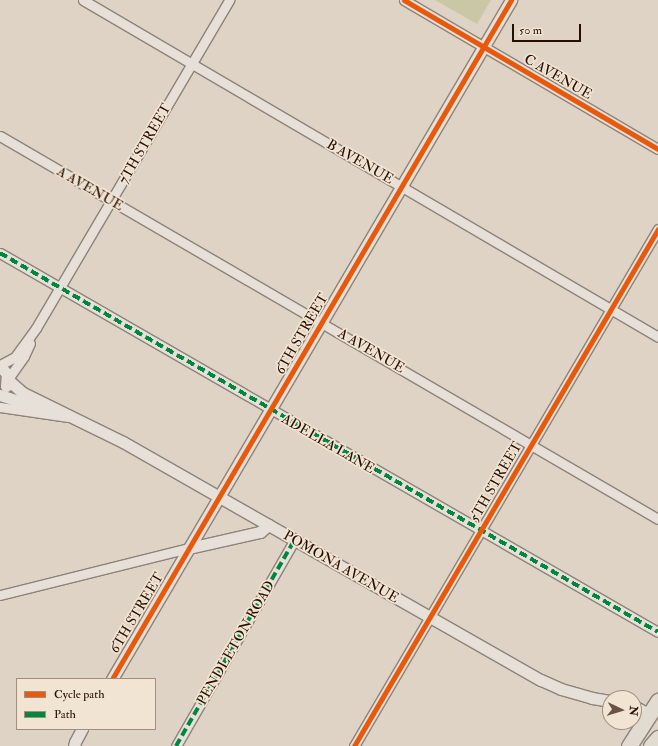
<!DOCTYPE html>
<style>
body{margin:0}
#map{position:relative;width:658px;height:746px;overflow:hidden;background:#ded3c4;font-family:"IM FELL Double Pica",serif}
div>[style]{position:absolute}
.green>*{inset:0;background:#cac7a6}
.roads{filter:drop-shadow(1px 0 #8d8379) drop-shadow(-1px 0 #8d8379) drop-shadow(0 1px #8d8379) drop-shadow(0 -1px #8d8379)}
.minor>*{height:9px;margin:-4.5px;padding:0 4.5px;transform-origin:4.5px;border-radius:4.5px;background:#e6e0d8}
.tertiary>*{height:11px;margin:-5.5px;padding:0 5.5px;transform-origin:5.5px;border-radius:5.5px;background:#e6e0d8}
.trunk>*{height:15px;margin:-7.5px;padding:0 7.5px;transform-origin:7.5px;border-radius:7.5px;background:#e1dbd2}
.quiet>*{height:4px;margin-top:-2px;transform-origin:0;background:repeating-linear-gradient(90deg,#00873e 0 8px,transparent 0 12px)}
.cycleway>*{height:5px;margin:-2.5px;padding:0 2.5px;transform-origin:2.5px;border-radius:2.5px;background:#e8590c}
span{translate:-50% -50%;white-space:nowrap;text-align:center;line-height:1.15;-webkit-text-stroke:3.5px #f1e4d2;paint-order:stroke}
.street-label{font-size:14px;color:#280e00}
.legend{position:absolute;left:16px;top:678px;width:140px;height:52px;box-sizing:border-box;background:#f1e4d2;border:1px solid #a18e7e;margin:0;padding:5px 7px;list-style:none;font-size:12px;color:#280e00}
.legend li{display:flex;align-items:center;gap:8px;height:20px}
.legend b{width:20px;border:1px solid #a18e7e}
.north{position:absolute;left:602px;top:690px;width:40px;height:40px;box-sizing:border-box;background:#f1e4d2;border:1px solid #a18e7e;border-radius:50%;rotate:94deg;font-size:11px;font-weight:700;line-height:16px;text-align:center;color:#280e00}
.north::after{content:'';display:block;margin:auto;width:14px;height:18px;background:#685345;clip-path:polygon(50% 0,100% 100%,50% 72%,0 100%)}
.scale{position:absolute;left:512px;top:24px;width:69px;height:18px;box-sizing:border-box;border:2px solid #280e00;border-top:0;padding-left:5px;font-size:12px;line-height:14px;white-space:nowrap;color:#280e00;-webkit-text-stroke:3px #f1e4d2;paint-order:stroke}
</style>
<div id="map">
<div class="green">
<div style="clip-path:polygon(435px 0,491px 0,477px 24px)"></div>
</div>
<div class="roads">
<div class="minor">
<div style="left:83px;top:0;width:666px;rotate:30.37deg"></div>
<div style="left:404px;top:0;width:294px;rotate:30.4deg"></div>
<div style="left:0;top:136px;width:761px;rotate:30.2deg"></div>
<div style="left:0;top:253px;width:759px;rotate:29.94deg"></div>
<div style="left:0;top:365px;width:17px;rotate:-28deg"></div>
<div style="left:15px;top:357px;width:36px;rotate:-54deg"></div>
<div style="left:36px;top:328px;width:381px;rotate:-59.5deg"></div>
<div style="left:8px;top:379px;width:28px;rotate:-55deg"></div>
<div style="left:24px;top:356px;width:14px;rotate:-65deg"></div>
<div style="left:0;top:407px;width:69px;rotate:8.4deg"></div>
<div style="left:0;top:595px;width:195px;rotate:-14deg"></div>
<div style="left:176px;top:746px;width:239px;rotate:-60.1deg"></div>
<div style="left:354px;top:746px;width:600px;rotate:-59.54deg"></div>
</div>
<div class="tertiary">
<div style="left:0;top:366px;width:11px;rotate:49deg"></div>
<div style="left:7px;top:374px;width:12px;rotate:95deg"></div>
<div style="left:8px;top:380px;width:20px;rotate:41deg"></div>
<div style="left:23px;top:393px;width:111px;rotate:26.1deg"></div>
<div style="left:123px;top:442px;width:481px;rotate:29.7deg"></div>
<div style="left:541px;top:680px;width:22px;rotate:24deg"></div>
<div style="left:561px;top:689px;width:32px;rotate:16deg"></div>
<div style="left:592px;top:698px;width:18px;rotate:9deg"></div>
<div style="left:0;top:395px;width:40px;rotate:18deg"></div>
<div style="left:189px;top:548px;width:73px;rotate:-12.7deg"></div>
<div style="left:260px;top:532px;width:11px;rotate:-41deg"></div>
<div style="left:112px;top:679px;width:788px;rotate:-59.56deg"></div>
<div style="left:634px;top:706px;width:16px;rotate:30deg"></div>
<div style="left:74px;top:746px;width:4px;rotate:-76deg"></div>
<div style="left:75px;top:742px;width:15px;rotate:-62deg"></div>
</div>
<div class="trunk">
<div style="left:629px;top:746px;width:54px;rotate:-57.2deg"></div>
<div style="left:651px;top:746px;width:11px;rotate:-49deg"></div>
</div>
</div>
<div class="quiet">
<div style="left:0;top:253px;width:759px;rotate:29.94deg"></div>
<div style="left:176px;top:746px;width:239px;rotate:-60.1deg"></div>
</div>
<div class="cycleway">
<div style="left:404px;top:0;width:294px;rotate:30.4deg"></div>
<div style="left:112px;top:679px;width:788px;rotate:-59.56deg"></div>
<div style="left:354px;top:746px;width:600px;rotate:-59.54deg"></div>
</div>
<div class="street-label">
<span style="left:558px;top:77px;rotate:30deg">C AVENUE</span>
<span style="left:145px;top:144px;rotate:-60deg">7TH STREET</span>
<span style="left:360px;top:162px;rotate:30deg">B AVENUE</span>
<span style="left:90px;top:189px;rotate:30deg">A AVENUE</span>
<span style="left:302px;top:334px;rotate:-60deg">6TH STREET</span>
<span style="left:371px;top:351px;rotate:30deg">A AVENUE</span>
<span style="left:328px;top:444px;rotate:30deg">ADELLA LANE</span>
<span style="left:496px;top:482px;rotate:-60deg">5TH STREET</span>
<span style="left:341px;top:567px;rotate:30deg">POMONA AVENUE</span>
<span style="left:137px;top:613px;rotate:-59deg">6TH STREET</span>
<span style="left:236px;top:643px;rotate:-60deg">PENDLETON ROAD</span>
</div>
<ul class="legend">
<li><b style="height:5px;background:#e8590c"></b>Cycle path</li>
<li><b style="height:5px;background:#00873e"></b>Path</li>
</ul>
<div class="north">N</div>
<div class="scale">50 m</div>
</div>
